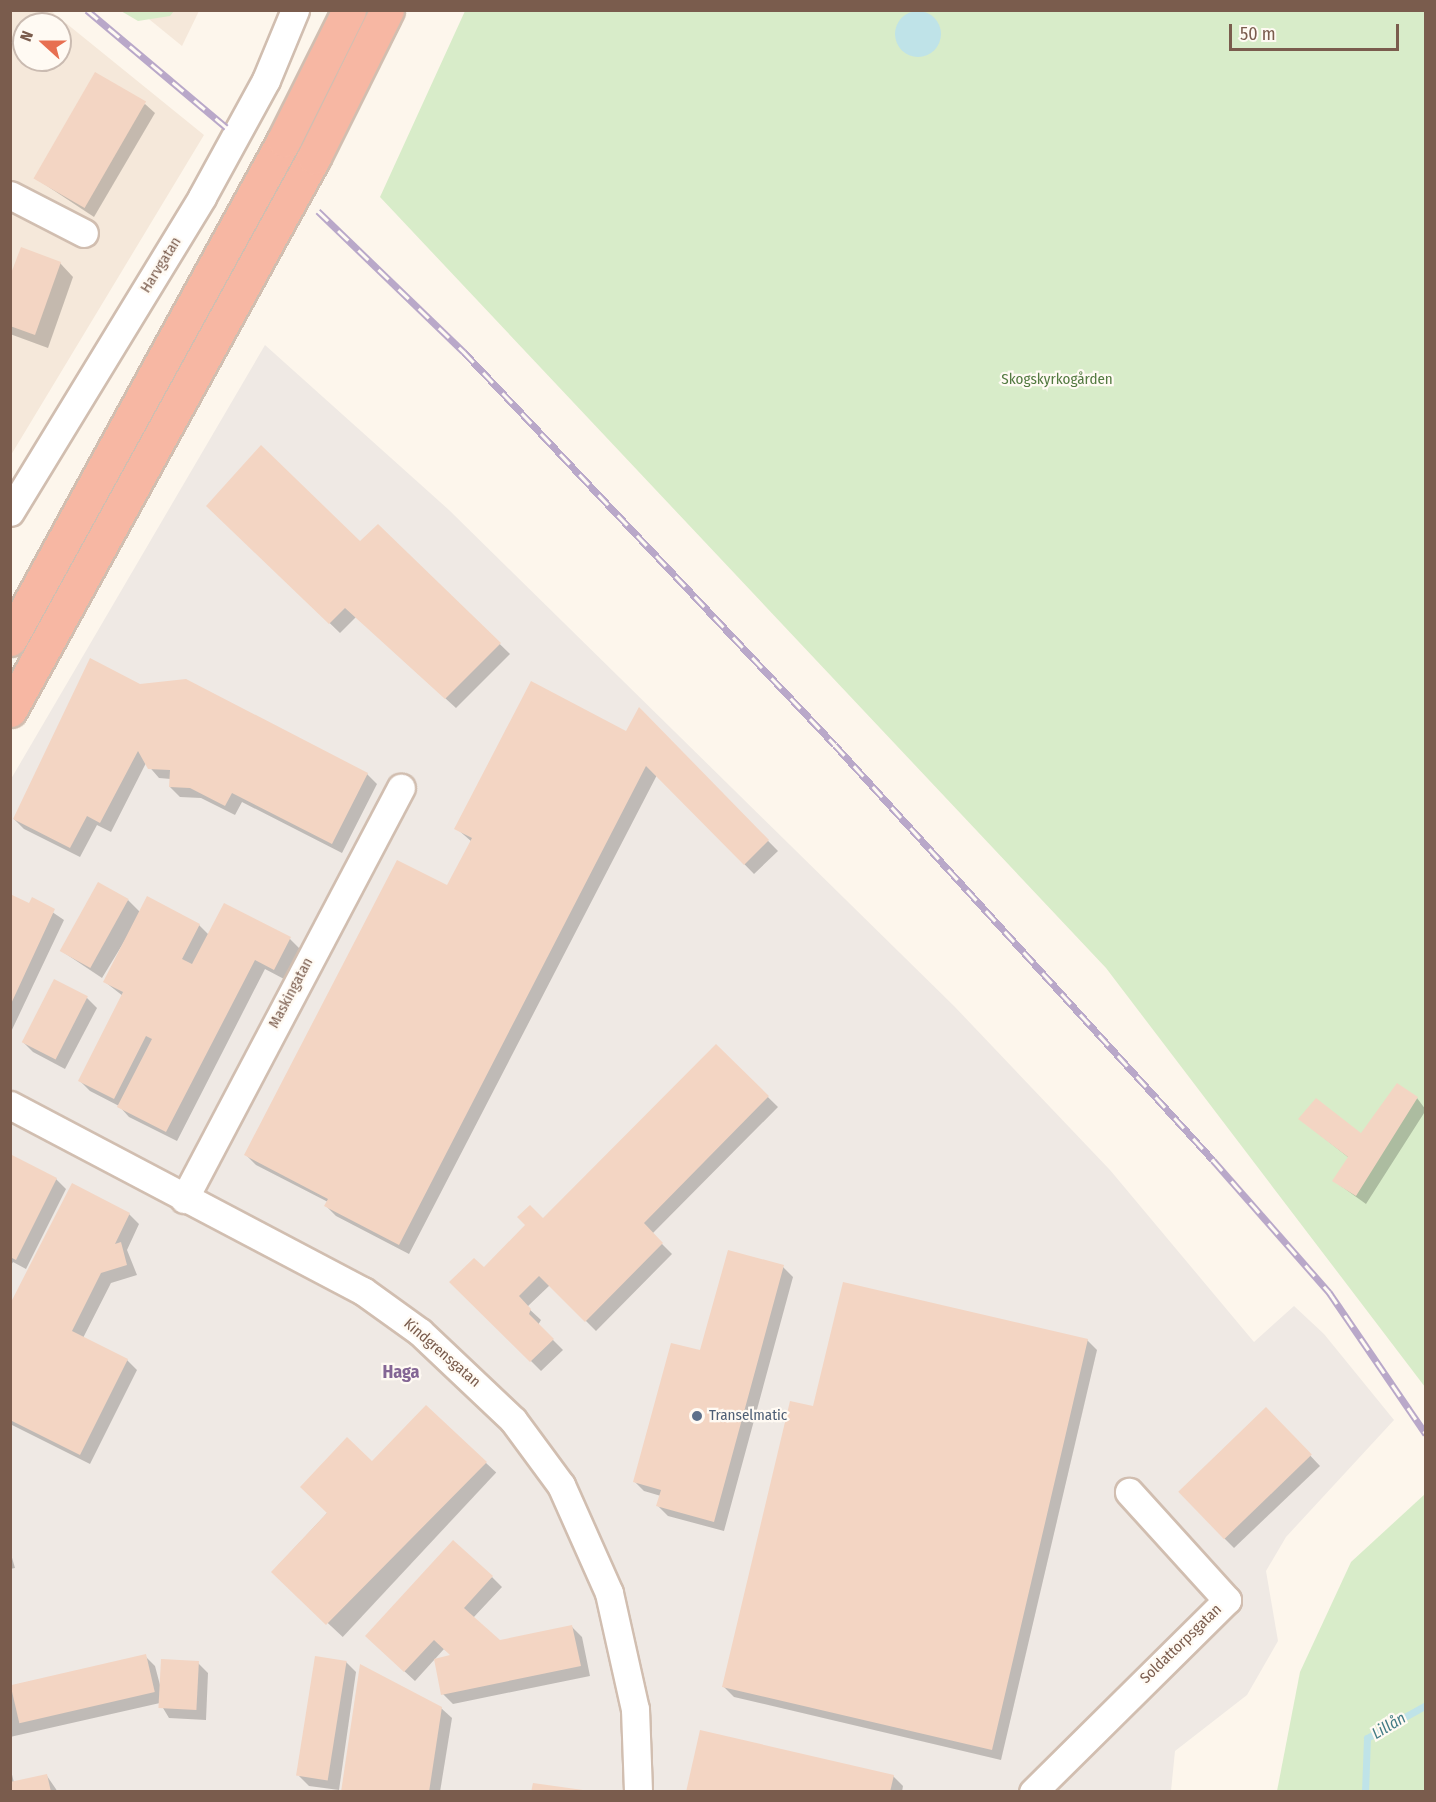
<!DOCTYPE html>
<meta charset="utf-8">
<style>
body{margin:0}
#map{position:relative;width:1436px;height:1802px;overflow:hidden;background:#fdf6ec;font-family:"Fira Sans Condensed",sans-serif}
div>[style]{position:absolute}
.residential>*{inset:0;background:#f5e8da}
.industrial>*{inset:0;background:#efe9e4}
.green>*{inset:0;background:#d8ecc9}
.water>*{inset:0;background:#bfe3e8}
.round{border-radius:50%}
.shadow>*{inset:0;background:#0003;transform-origin:0 0}
.stream>*{height:7px;margin:-3.5px;padding:0 3.5px;transform-origin:3.5px;border-radius:3.5px;background:#bfe3e8}
.building>*{inset:0;background:#f3d5c3;transform-origin:0 0}
.roads{filter:drop-shadow(2px 0 #d1beb0) drop-shadow(-2px 0 #d1beb0) drop-shadow(0 2px #d1beb0) drop-shadow(0 -2px #d1beb0)}
.minor>*{height:27px;margin:-13.5px;padding:0 13.5px;transform-origin:13.5px;border-radius:13.5px;background:#fff}
.highway>*{height:33px;margin:-16.5px;padding:0 16.5px;transform-origin:16.5px;border-radius:16.5px;background:#f7b7a3}
.rail>*{height:7px;margin-top:-3.5px;transform-origin:0;background:repeating-linear-gradient(90deg,#fffaf3 0 14px,#b9a8c9 0 28px);box-sizing:border-box;border-block:2px solid #b9a8c9}
.dots>*{width:16px;height:16px;translate:-50% -50%;box-sizing:border-box;border:3px solid #fffaf3;border-radius:50%}
span{translate:-50% -50%;white-space:nowrap;text-align:center;line-height:1.15;-webkit-text-stroke:4.5px #fffaf3;paint-order:stroke}
.street-label{font-size:15px;color:#7a5c4d}
.park-label{font-size:15px;color:#537a41}
.service-label{font-size:15px;color:#4e5e75}
.left{translate:0 -50%;text-align:left}
.water-label{font-size:16px;color:#437c86;font-style:italic}
.quarter-label{font-size:18px;color:#846695;font-weight:700}
.frame{position:absolute;inset:0;border:12px solid #7a5c4d;pointer-events:none}
.north{position:absolute;left:12px;top:12px;width:60px;height:60px;box-sizing:border-box;background:#fffaf3;border:2px solid #cabbb1;border-radius:50%;rotate:291deg;font-size:16px;font-weight:700;line-height:24px;text-align:center;color:#7a5c4d}
.north::after{content:'';display:block;margin:auto;width:21px;height:27px;background:#e76f51;clip-path:polygon(50% 0,100% 100%,50% 72%,0 100%)}
.scale{position:absolute;left:1229px;top:24px;width:170px;height:27px;box-sizing:border-box;border:3px solid #7a5c4d;border-top:0;padding-left:8px;font-size:18px;line-height:21px;white-space:nowrap;color:#7a5c4d;-webkit-text-stroke:4px #fffaf3;paint-order:stroke}
</style>
<div id="map">
<div class="residential">
<div style="clip-path:polygon(evenodd,11px 11px,51px 11px,204px 135px,11px 455px,11px 11px,24px 24px,60px 24px,60px 60px,24px 60px,24px 24px)"></div>
<div style="clip-path:polygon(139px 11px,199px 11px,182px 46px)"></div>
</div>
<div class="industrial">
<div style="clip-path:polygon(265px 345px,449px 510px,954px 1006px,1110px 1170px,1254px 1342px,1294px 1306px,1324px 1334px,1394px 1420px,1286px 1537px,1266px 1571px,1278px 1641px,1247px 1695px,1175px 1751px,1171px 1791px,11px 1792px,11px 779px)"></div>
</div>
<div class="green">
<div style="clip-path:polygon(121px 11px,174px 11px,170px 16px,138px 21px)"></div>
<div style="clip-path:polygon(465px 11px,1425px 11px,1425px 1387px,1106px 968px,380px 197px)"></div>
<div style="clip-path:polygon(1425px 1494px,1425px 1791px,1277px 1791px,1300px 1672px,1351px 1562px)"></div>
</div>
<div class="water">
<div class="round" style="left:895px;top:11px;width:46px;height:46px"></div>
</div>
<div class="shadow">
<div style="clip-path:polygon(145px 104px,155px 113px,94px 217px,35px 178px)"></div>
<div style="clip-path:polygon(60px 263px,73px 277px,48px 348px,10px 334px,10px 281px)"></div>
<div style="clip-path:polygon(208px 506px,360px 543px,378px 526px,510px 654px,456px 708px,356px 617px,340px 633px)"></div>
<div style="clip-path:polygon(186px 681px,367px 774px,377px 784px,342px 853px,242px 802px,235px 815px,201px 798px,180px 797px,170px 787px,171px 779px,159px 778px,146px 763px,111px 832px,97px 825px,80px 857px,24px 829px,14px 819px,140px 685px)"></div>
<div style="clip-path:polygon(639px 710px,778px 851px,754px 874px,657px 775px,409px 1254px,336px 1216px,326px 1206px,328px 1202px,256px 1165px,246px 1155px,448px 888px,472px 842px,456px 828px,627px 733px)"></div>
<div style="clip-path:polygon(10px 896px,30px 905px,33px 899px,64px 920px,10px 1034px)"></div>
<div style="clip-path:polygon(128px 900px,140px 912px,199px 925px,209px 935px,290px 939px,300px 949px,284px 979px,265px 969px,177px 1141px,129px 1117px,119px 1106px,90px 1091px,80px 1081px,123px 996px,105px 982px,130px 932px,102px 978px,63px 952px)"></div>
<div style="clip-path:polygon(55px 981px,87px 998px,97px 1008px,65px 1069px,33px 1052px,23px 1042px)"></div>
<div style="clip-path:polygon(716px 1046px,778px 1107px,652px 1234px,672px 1254px,596px 1331px,550px 1285px,527px 1307px,541px 1320px,538px 1325px,563px 1350px,541px 1371px,452px 1282px,484px 1269px,543px 1220px)"></div>
<div style="clip-path:polygon(1417px 1098px,1426px 1110px,1366px 1204px,1334px 1181px,1349px 1158px,1300px 1119px,1362px 1135px)"></div>
<div style="clip-path:polygon(10px 1156px,56px 1179px,66px 1189px,26px 1269px,13px 1262px,10px 1267px)"></div>
<div style="clip-path:polygon(129px 1214px,139px 1224px,127px 1250px,137px 1275px,111px 1283px,83px 1338px,127px 1360px,137px 1370px,90px 1464px,10px 1424px,10px 1307px)"></div>
<div style="clip-path:polygon(783px 1267px,793px 1277px,724px 1531px,668px 1516px,658px 1506px,661px 1496px,644px 1491px,634px 1481px,701px 1352px)"></div>
<div style="clip-path:polygon(1087px 1340px,1097px 1350px,1001px 1760px,734px 1697px,724px 1687px)"></div>
<div style="left:426px;top:1407px;width:96px;height:225px;rotate:43deg"></div>
<div style="clip-path:polygon(1276px 1419px,1320px 1466px,1234px 1548px,1224px 1538px)"></div>
<div style="clip-path:polygon(10px 1551px,15px 1568px,10px 1569px)"></div>
<div style="clip-path:polygon(492px 1577px,502px 1587px,473px 1618px,499px 1642px,572px 1627px,582px 1637px,590px 1676px,453px 1704px,443px 1694px,453px 1656px,444px 1649px,415px 1681px,377px 1646px)"></div>
<div style="clip-path:polygon(145px 1656px,155px 1666px,160px 1685px,198px 1663px,208px 1673px,206px 1720px,169px 1718px,160px 1703px,10px 1737px,10px 1686px)"></div>
<div style="clip-path:polygon(346px 1662px,356px 1672px,339px 1790px,309px 1786px,299px 1776px)"></div>
<div style="clip-path:polygon(441px 1708px,452px 1718px,440px 1792px,342px 1792px)"></div>
<div style="clip-path:polygon(10px 1766px,14px 1783px,47px 1776px,58px 1792px,10px 1792px)"></div>
<div style="clip-path:polygon(893px 1776px,903px 1786px,902px 1792px,687px 1792px)"></div>
</div>
<div class="stream">
<div style="left:1365px;top:1792px;width:54px;rotate:-87.9deg"></div>
<div style="left:1367px;top:1738px;width:68px;rotate:-29.2deg"></div>
</div>
<div class="building">
<div style="left:95px;top:72px;width:59px;height:123px;rotate:30deg"></div>
<div style="clip-path:polygon(21px 247px,61px 262px,35px 335px,10px 326px,10px 276px)"></div>
<div style="clip-path:polygon(261px 445px,360px 541px,378px 524px,501px 643px,445px 699px,345px 608px,329px 624px,206px 506px)"></div>
<div style="clip-path:polygon(90px 658px,140px 684px,186px 679px,368px 773px,332px 844px,232px 793px,225px 806px,190px 788px,169px 787px,170px 770px,148px 769px,138px 751px,100px 823px,87px 816px,70px 848px,13px 819px)"></div>
<div style="clip-path:polygon(531px 681px,626px 731px,639px 707px,769px 840px,744px 865px,646px 766px,399px 1245px,324px 1206px,328px 1199px,244px 1155px,397px 860px,447px 885px,472px 838px,454px 829px)"></div>
<div style="left:98px;top:882px;width:35px;height:79px;rotate:29deg"></div>
<div style="clip-path:polygon(10px 894px,29px 903px,32px 897px,55px 909px,10px 1006px)"></div>
<div style="clip-path:polygon(147px 896px,200px 924px,182px 959px,192px 964px,224px 903px,291px 937px,274px 970px,255px 960px,166px 1132px,117px 1107px,152px 1039px,146px 1036px,114px 1099px,78px 1081px,123px 992px,103px 982px)"></div>
<div style="left:54px;top:979px;width:38px;height:71px;rotate:27deg"></div>
<div style="clip-path:polygon(716px 1044px,769px 1096px,644px 1223px,663px 1243px,585px 1322px,539px 1276px,519px 1296px,531px 1309px,529px 1314px,554px 1339px,530px 1362px,449px 1282px,474px 1258px,484px 1267px,525px 1225px,517px 1217px,530px 1205px,543px 1218px)"></div>
<div style="clip-path:polygon(1397px 1083px,1418px 1097px,1356px 1196px,1332px 1181px,1348px 1157px,1298px 1119px,1316px 1098px,1361px 1133px)"></div>
<div style="clip-path:polygon(10px 1154px,57px 1178px,16px 1260px,10px 1257px)"></div>
<div style="clip-path:polygon(72px 1183px,130px 1213px,115px 1244px,121px 1242px,127px 1265px,101px 1273px,72px 1331px,128px 1359px,80px 1455px,10px 1420px,10px 1304px)"></div>
<div style="clip-path:polygon(728px 1250px,784px 1265px,714px 1522px,656px 1506px,661px 1490px,633px 1482px,671px 1343px,700px 1350px)"></div>
<div style="clip-path:polygon(843px 1282px,1088px 1339px,992px 1750px,722px 1687px,790px 1401px,813px 1406px)"></div>
<div style="clip-path:polygon(426px 1405px,487px 1462px,326px 1625px,271px 1572px,327px 1513px,300px 1487px,347px 1437px,372px 1461px)"></div>
<div style="left:1266px;top:1407px;width:66px;height:122px;rotate:46deg"></div>
<div style="clip-path:polygon(453px 1540px,493px 1576px,464px 1608px,500px 1640px,572px 1625px,581px 1666px,441px 1695px,434px 1659px,450px 1655px,434px 1640px,404px 1672px,365px 1636px)"></div>
<div style="left:146px;top:1654px;width:39px;height:139px;rotate:77deg"></div>
<div style="left:315px;top:1656px;width:32px;height:121px;rotate:9deg"></div>
<div style="left:161px;top:1659px;width:38px;height:49px;rotate:3deg"></div>
<div style="clip-path:polygon(360px 1664px,442px 1707px,429px 1792px,341px 1792px)"></div>
<div style="clip-path:polygon(700px 1730px,894px 1775px,890px 1792px,686px 1792px)"></div>
<div style="clip-path:polygon(47px 1774px,51px 1792px,10px 1792px,10px 1782px)"></div>
<div style="clip-path:polygon(533px 1783px,583px 1790px,583px 1792px,531px 1792px)"></div>
</div>
<div class="roads">
<div class="minor">
<div style="left:10px;top:195px;width:83px;rotate:27.2deg"></div>
<div style="left:10px;top:512px;width:369px;rotate:-58.6deg"></div>
<div style="left:202px;top:197px;width:133px;rotate:-61.3deg"></div>
<div style="left:266px;top:80px;width:76px;rotate:-67.5deg"></div>
<div style="left:10px;top:1105px;width:399px;rotate:27.8deg"></div>
<div style="left:363px;top:1291px;width:70px;rotate:35.7deg"></div>
<div style="left:420px;top:1332px;width:128px;rotate:43.4deg"></div>
<div style="left:513px;top:1420px;width:81px;rotate:53.6deg"></div>
<div style="left:561px;top:1485px;width:118px;rotate:66deg"></div>
<div style="left:609px;top:1593px;width:119px;rotate:77.4deg"></div>
<div style="left:635px;top:1709px;width:83px;rotate:87.9deg"></div>
<div style="left:184px;top:1199px;width:465px;rotate:-62.2deg"></div>
<div style="left:1033px;top:1792px;width:273px;rotate:-44.7deg"></div>
<div style="left:1227px;top:1600px;width:146px;rotate:-132.2deg"></div>
</div>
<div class="highway">
<div style="left:10px;top:639px;width:569px;rotate:-61.23deg"></div>
<div style="left:284px;top:140px;width:145px;rotate:-63.4deg"></div>
<div style="left:10px;top:710px;width:631px;rotate:-61.2deg"></div>
<div style="left:314px;top:157px;width:164px;rotate:-63.6deg"></div>
</div>
</div>
<div class="rail">
<div style="left:87px;top:10px;width:182px;rotate:40.1deg"></div>
<div style="left:318px;top:211px;width:203px;rotate:44deg"></div>
<div style="left:464px;top:352px;width:540px;rotate:46.65deg"></div>
<div style="left:835px;top:745px;width:561px;rotate:47.67deg"></div>
<div style="left:1213px;top:1160px;width:176px;rotate:48.7deg"></div>
<div style="left:1329px;top:1292px;width:172px;rotate:55.7deg"></div>
</div>
<div class="dots">
<div style="left:697px;top:1416px;background:#5c6f8a"></div>
</div>
<div class="street-label">
<span style="left:161px;top:265px;rotate:-58deg">Harvgatan</span>
<span style="left:291px;top:993px;rotate:-62deg">Maskingatan</span>
<span style="left:442px;top:1353px;rotate:41deg">Kindgrensgatan</span>
<span style="left:1181px;top:1644px;rotate:-44deg">Soldattorpsgatan</span>
</div>
<div class="park-label">
<span style="left:1057px;top:380px">Skogskyrkogården</span>
</div>
<div class="service-label">
<span class="left" style="left:709px;top:1416px">Transelmatic</span>
</div>
<div class="water-label">
<span style="left:1389px;top:1726px;rotate:-31deg">Lillån</span>
</div>
<div class="quarter-label">
<span style="left:401px;top:1372px">Haga</span>
</div>
<div class="frame"></div>
<div class="north">N</div>
<div class="scale">50 m</div>
</div>
